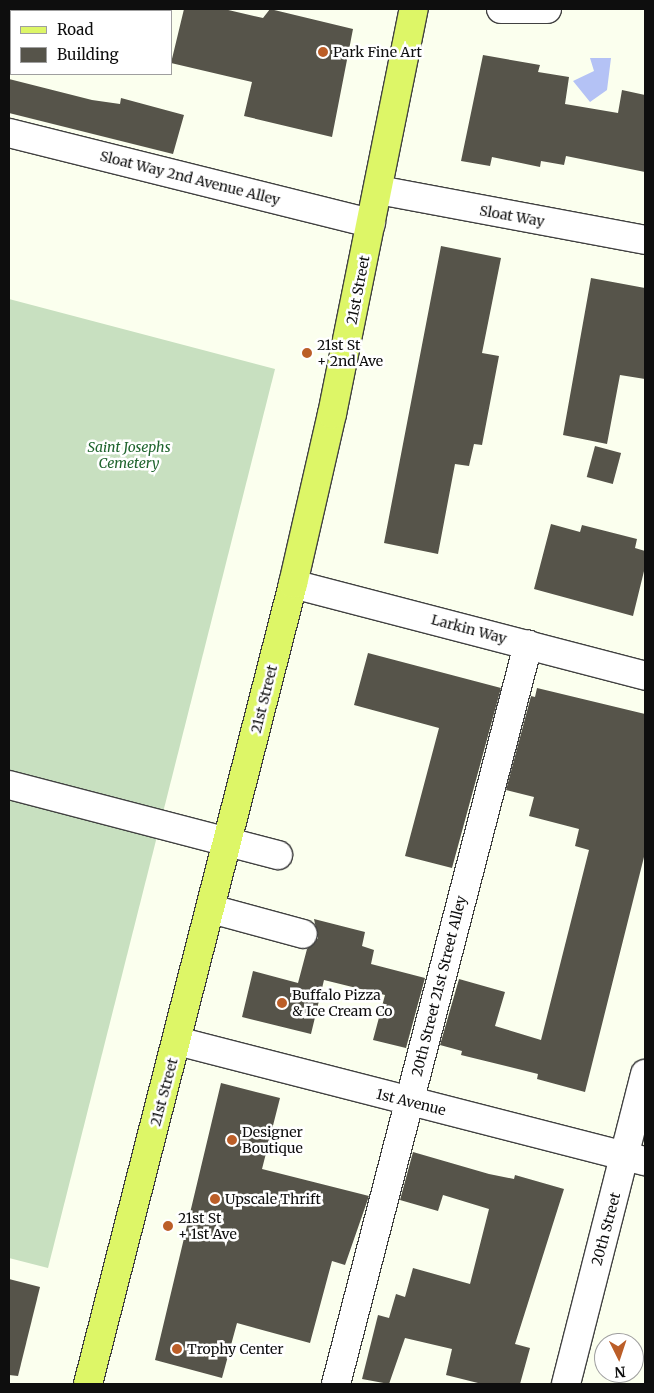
<!DOCTYPE html>
<style>
body{margin:0}
#map{position:relative;width:654px;height:1393px;overflow:hidden;background:#fbffee;font-family:Merriweather,serif}
div>[style]{position:absolute}
.cemetery>*{inset:0;background:#c8e0c0}
.water>*{inset:0;background:#b4c2f5}
.building>*{inset:0;background:#56544a;transform-origin:0 0}
.roads{filter:drop-shadow(1px 0 #414141) drop-shadow(-1px 0 #414141) drop-shadow(0 1px #414141) drop-shadow(0 -1px #414141)}
.minor>*{height:28px;margin:-14px;padding:0 14px;transform-origin:14px;border-radius:14px;background:#fff}
.major>*{height:28px;margin:-14px;padding:0 14px;transform-origin:14px;border-radius:14px;background:#ddf667}
.dots>*{width:14px;height:14px;translate:-50% -50%;box-sizing:border-box;border:2px solid #fff;border-radius:50%}
span{translate:-50% -50%;white-space:nowrap;text-align:center;line-height:1.15;-webkit-text-stroke:5px #fff;paint-order:stroke}
.poi-label{font-size:14px;color:#0e0e0e}
.left{translate:0 -50%;text-align:left}
.street-label{font-size:14px;color:#0e0e0e}
.park-label{font-size:14px;color:#1f642d;font-style:italic}
.frame{position:absolute;inset:0;border:10px solid #0e0e0e;pointer-events:none}
.legend{position:absolute;left:10px;top:10px;width:162px;height:65px;box-sizing:border-box;background:#fff;border:1px solid #9f9f9f;margin:0;padding:6px 9px;list-style:none;font-size:15px;color:#0e0e0e}
.legend li{display:flex;align-items:center;gap:10px;height:25px}
.legend b{width:25px;border:1px solid #9f9f9f}
.north{position:absolute;left:594px;top:1333px;width:50px;height:50px;box-sizing:border-box;background:#fff;border:1px solid #9f9f9f;border-radius:50%;rotate:176deg;font-size:14px;font-weight:700;line-height:20px;text-align:center;color:#0e0e0e}
.north::after{content:'';display:block;margin:auto;width:18px;height:22px;background:#bb5e28;clip-path:polygon(50% 0,100% 100%,50% 72%,0 100%)}
</style>
<div id="map">
<div class="cemetery">
<div style="clip-path:polygon(9px 299px,275px 369px,48px 1268px,9px 1258px)"></div>
</div>
<div class="water">
<div style="clip-path:polygon(590px 58px,611px 58px,607px 90px,590px 102px,573px 81px,594px 71px)"></div>
</div>
<div class="building">
<div style="clip-path:polygon(184px 9px,224px 9px,263px 18px,270px 9px,353px 29px,332px 137px,244px 116px,252px 82px,171px 63px)"></div>
<div style="clip-path:polygon(483px 55px,540px 65px,538px 72px,569px 77px,565px 104px,618px 113px,622px 90px,645px 95px,645px 172px,566px 156px,564px 165px,541px 161px,540px 167px,492px 157px,490px 166px,461px 161px)"></div>
<div style="clip-path:polygon(9px 79px,92px 100px,120px 104px,121px 98px,184px 115px,173px 154px,9px 113px)"></div>
<div style="clip-path:polygon(441px 246px,501px 258px,482px 353px,499px 356px,482px 445px,474px 444px,469px 466px,455px 464px,438px 554px,384px 543px)"></div>
<div style="clip-path:polygon(591px 278px,645px 288px,645px 379px,620px 375px,607px 444px,563px 435px)"></div>
<div style="left:595px;top:446px;width:27px;height:32px;rotate:15deg"></div>
<div style="clip-path:polygon(551px 524px,580px 532px,582px 525px,637px 539px,635px 548px,645px 551px,645px 567px,633px 616px,534px 589px)"></div>
<div style="clip-path:polygon(368px 653px,501px 688px,452px 868px,405px 856px,439px 728px,354px 705px)"></div>
<div style="clip-path:polygon(537px 688px,645px 714px,645px 853px,585px 1092px,537px 1079px,538px 1074px,461px 1055px,462px 1051px,440px 1045px,459px 979px,505px 992px,495px 1026px,541px 1040px,589px 850px,575px 846px,579px 829px,529px 816px,534px 797px,506px 790px,531px 696px,535px 697px)"></div>
<div style="clip-path:polygon(314px 919px,365px 932px,362px 946px,374px 950px,371px 964px,425px 978px,406px 1048px,373px 1040px,385px 995px,324px 980px,311px 1034px,242px 1017px,253px 971px,298px 983px,307px 949px,318px 938px)"></div>
<div style="clip-path:polygon(221px 1083px,280px 1098px,262px 1169px,369px 1196px,345px 1265px,332px 1261px,310px 1343px,237px 1323px,222px 1378px,155px 1360px)"></div>
<div style="clip-path:polygon(413px 1152px,489px 1174px,514px 1179px,515px 1175px,564px 1189px,515px 1344px,530px 1348px,520px 1384px,482px 1384px,446px 1375px,452px 1349px,405px 1338px,389px 1384px,362px 1379px,378px 1315px,389px 1318px,396px 1294px,405px 1297px,413px 1268px,470px 1284px,489px 1209px,443px 1195px,438px 1211px,400px 1200px)"></div>
<div style="clip-path:polygon(9px 1279px,40px 1287px,18px 1376px,9px 1375px)"></div>
</div>
<div class="roads">
<div class="minor">
<div style="left:501px;top:9px;width:46px"></div>
<div style="left:9px;top:133px;width:373px;rotate:14deg"></div>
<div style="left:379px;top:190px;width:271px;rotate:10.6deg"></div>
<div style="left:293px;top:584px;width:364px;rotate:14.6deg"></div>
<div style="left:9px;top:785px;width:278px;rotate:14.6deg"></div>
<div style="left:211px;top:909px;width:95px;rotate:15.2deg"></div>
<div style="left:177px;top:1041px;width:483px;rotate:14.4deg"></div>
<div style="left:336px;top:1384px;width:764px;rotate:-75.44deg"></div>
<div style="left:566px;top:1384px;width:320px;rotate:-75.7deg"></div>
</div>
<div class="major">
<div style="left:88px;top:1384px;width:826px;rotate:-75.63deg"></div>
<div style="left:293px;top:584px;width:174px;rotate:-77.1deg"></div>
<div style="left:332px;top:414px;width:413px;rotate:-78.6deg"></div>
</div>
</div>
<div class="dots">
<div style="left:323px;top:52px;background:#bb5e28"></div>
<div style="left:307px;top:353px;background:#bb5e28"></div>
<div style="left:282px;top:1003px;background:#bb5e28"></div>
<div style="left:232px;top:1140px;background:#bb5e28"></div>
<div style="left:215px;top:1199px;background:#bb5e28"></div>
<div style="left:168px;top:1226px;background:#bb5e28"></div>
<div style="left:177px;top:1349px;background:#bb5e28"></div>
</div>
<div class="poi-label">
<span class="left" style="left:333px;top:52px">Park Fine Art</span>
<span class="left" style="left:317px;top:353px">21st St<br>+ 2nd Ave</span>
<span class="left" style="left:292px;top:1003px">Buffalo Pizza<br>&amp; Ice Cream Co</span>
<span class="left" style="left:242px;top:1140px">Designer<br>Boutique</span>
<span class="left" style="left:225px;top:1199px">Upscale Thrift</span>
<span class="left" style="left:178px;top:1226px">21st St<br>+ 1st Ave</span>
<span class="left" style="left:187px;top:1349px">Trophy Center</span>
</div>
<div class="street-label">
<span style="left:190px;top:178px;rotate:14deg">Sloat Way 2nd Avenue Alley</span>
<span style="left:512px;top:216px;rotate:10deg">Sloat Way</span>
<span style="left:358px;top:290px;rotate:-79deg">21st Street</span>
<span style="left:469px;top:629px;rotate:15deg">Larkin Way</span>
<span style="left:264px;top:699px;rotate:-76deg">21st Street</span>
<span style="left:439px;top:986px;rotate:-76deg">20th Street 21st Street Alley</span>
<span style="left:164px;top:1092px;rotate:-75deg">21st Street</span>
<span style="left:411px;top:1102px;rotate:14deg">1st Avenue</span>
<span style="left:606px;top:1229px;rotate:-75deg">20th Street</span>
</div>
<div class="park-label">
<span style="left:129px;top:455px">Saint Josephs<br>Cemetery</span>
</div>
<div class="frame"></div>
<ul class="legend">
<li><b style="height:6px;background:#ddf667"></b>Road</li>
<li><b style="height:14px;background:#56544a"></b>Building</li>
</ul>
<div class="north">N</div>
</div>
